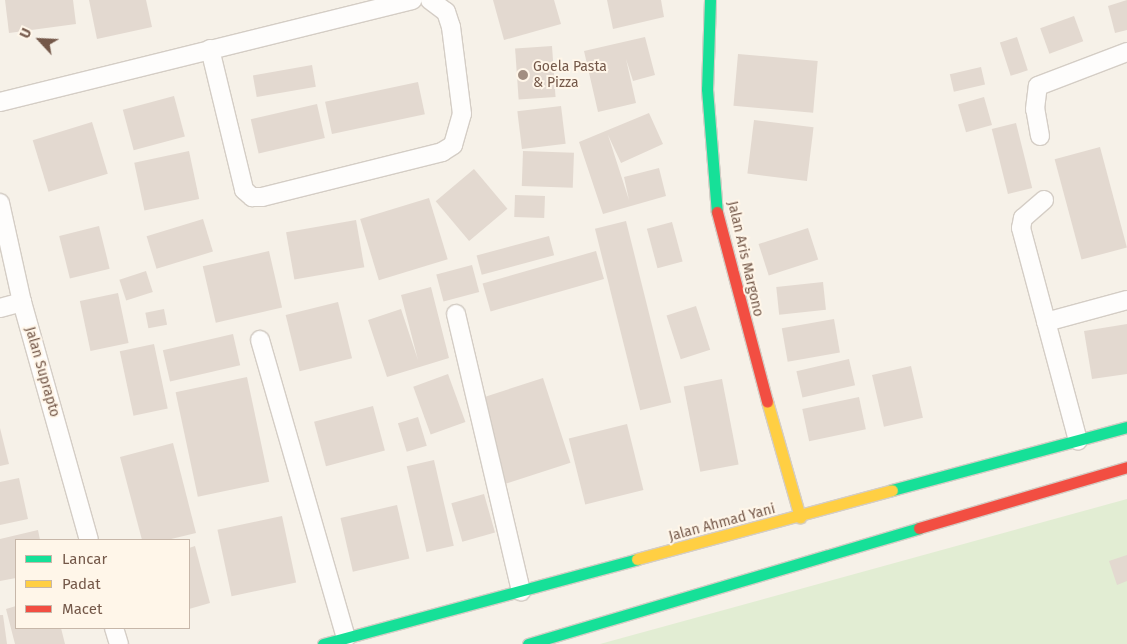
<!DOCTYPE html>
<style>
body{margin:0}
#map{position:relative;width:1127px;height:644px;overflow:hidden;background:#f6f1e8;font-family:"Fira Sans",sans-serif}
div>[style]{position:absolute}
.green>*{inset:0;background:#e2edd3}
.building>*{inset:0;background:#e3d9d0;transform-origin:0 0}
.roads{filter:drop-shadow(1px 0 #d4cdc5) drop-shadow(-1px 0 #d4cdc5) drop-shadow(0 1px #d4cdc5) drop-shadow(0 -1px #d4cdc5)}
.street>*{height:18px;margin:-9px;padding:0 9px;transform-origin:9px;border-radius:9px;background:#fefdfc}
.fast>*{height:11px;margin:-5.5px;padding:0 5.5px;transform-origin:5.5px;border-radius:5.5px;background:#16e098}
.slow>*{height:11px;margin:-5.5px;padding:0 5.5px;transform-origin:5.5px;border-radius:5.5px;background:#ffcf43}
.jam>*{height:11px;margin:-5.5px;padding:0 5.5px;transform-origin:5.5px;border-radius:5.5px;background:#f24e42}
.dots>*{width:14px;height:14px;translate:-50% -50%;box-sizing:border-box;border:2px solid #fff6e9;border-radius:50%}
span{translate:-50% -50%;white-space:nowrap;text-align:center;line-height:1.15;-webkit-text-stroke:4px #fff6e9;paint-order:stroke}
.poi-label{font-size:14px;color:#745849}
.left{translate:0 -50%;text-align:left}
.street-label{font-size:14px;color:#745849}
.legend{position:absolute;left:15px;top:539px;width:175px;height:90px;box-sizing:border-box;background:#fff6e9;border:1px solid #c7b7a9;margin:0;padding:6px 9px;list-style:none;font-size:15px;color:#745849}
.legend li{display:flex;align-items:center;gap:10px;height:25px}
.legend b{width:25px;border:1px solid #c7b7a9}
.north{position:absolute;left:15px;top:15px;width:50px;height:50px;-webkit-text-stroke:4px #fff6e9;paint-order:stroke;rotate:295deg;font-size:14px;font-weight:700;line-height:20px;text-align:center;color:#745849}
.north::after{content:'';display:block;margin:auto;width:18px;height:22px;background:#745849;clip-path:polygon(50% 0,100% 100%,50% 72%,0 100%)}
</style>
<div id="map">
<div class="green">
<div style="clip-path:polygon(1127px 499px,1127px 644px,600px 644px)"></div>
</div>
<div class="building">
<div style="clip-path:polygon(5px 0,73px 0,76px 24px,9px 33px)"></div>
<div style="clip-path:polygon(89px 0,146px 0,152px 27px,97px 39px)"></div>
<div style="clip-path:polygon(493px 0,554px 0,561px 24px,504px 40px)"></div>
<div style="clip-path:polygon(607px 0,661px 0,664px 17px,613px 29px)"></div>
<div style="clip-path:polygon(1127px 0,1127px 30px,1115px 33px,1108px 6px)"></div>
<div style="left:1074px;top:16px;width:27px;height:36px;rotate:70deg"></div>
<div style="clip-path:polygon(645px 37px,655px 75px,633px 81px,626px 59px,636px 103px,598px 112px,584px 51px)"></div>
<div style="left:1017px;top:37px;width:35px;height:18px;rotate:72deg"></div>
<div style="left:552px;top:46px;width:51px;height:37px;rotate:86deg"></div>
<div style="left:738px;top:54px;width:80px;height:52px;rotate:5deg"></div>
<div style="left:312px;top:65px;width:22px;height:60px;rotate:80deg"></div>
<div style="left:981px;top:67px;width:18px;height:32px;rotate:77deg"></div>
<div style="left:418px;top:82px;width:33px;height:95px;rotate:78deg"></div>
<div style="left:174px;top:96px;width:42px;height:53px;rotate:75deg"></div>
<div style="left:984px;top:97px;width:29px;height:27px;rotate:74deg"></div>
<div style="left:317px;top:104px;width:35px;height:68px;rotate:77deg"></div>
<div style="left:561px;top:106px;width:38px;height:44px;rotate:83deg"></div>
<div style="clip-path:polygon(649px 113px,663px 144px,621px 163px,608px 135px,629px 200px,624px 177px,659px 168px,666px 196px,603px 214px,579px 142px)"></div>
<div style="left:754px;top:120px;width:60px;height:54px;rotate:7deg"></div>
<div style="left:92px;top:122px;width:54px;height:62px;rotate:73deg"></div>
<div style="left:1016px;top:123px;width:67px;height:25px;rotate:76deg"></div>
<div style="left:1100px;top:147px;width:104px;height:47px;rotate:75deg"></div>
<div style="left:189px;top:151px;width:49px;height:56px;rotate:78deg"></div>
<div style="left:523px;top:151px;width:51px;height:35px;rotate:2deg"></div>
<div style="left:474px;top:169px;width:52px;height:50px;rotate:50deg"></div>
<div style="left:515px;top:195px;width:30px;height:22px;rotate:2deg"></div>
<div style="left:429px;top:198px;width:64px;height:72px;rotate:73deg"></div>
<div style="left:203px;top:219px;width:34px;height:59px;rotate:73deg"></div>
<div style="left:356px;top:220px;width:48px;height:71px;rotate:80deg"></div>
<div style="left:626px;top:221px;width:187px;height:32px;rotate:76deg"></div>
<div style="left:672px;top:222px;width:41px;height:26px;rotate:75deg"></div>
<div style="left:99px;top:226px;width:44px;height:41px;rotate:76deg"></div>
<div style="left:808px;top:228px;width:33px;height:52px;rotate:72deg"></div>
<div style="left:549px;top:236px;width:20px;height:75px;rotate:75deg"></div>
<div style="left:269px;top:251px;width:58px;height:68px;rotate:77deg"></div>
<div style="left:596px;top:251px;width:29px;height:118px;rotate:74deg"></div>
<div style="left:472px;top:265px;width:28px;height:37px;rotate:75deg"></div>
<div style="left:146px;top:271px;width:22px;height:28px;rotate:72deg"></div>
<div style="left:823px;top:282px;width:28px;height:47px;rotate:84deg"></div>
<div style="clip-path:polygon(431px 287px,449px 358px,387px 377px,368px 320px,401px 309px,418px 360px,401px 295px)"></div>
<div style="left:118px;top:293px;width:51px;height:39px;rotate:78deg"></div>
<div style="left:338px;top:302px;width:58px;height:54px;rotate:76deg"></div>
<div style="left:696px;top:306px;width:46px;height:31px;rotate:72deg"></div>
<div style="left:164px;top:309px;width:16px;height:19px;rotate:79deg"></div>
<div style="left:834px;top:319px;width:34px;height:53px;rotate:80deg"></div>
<div style="clip-path:polygon(1127px 324px,1127px 374px,1092px 379px,1084px 331px)"></div>
<div style="left:233px;top:334px;width:32px;height:72px;rotate:77deg"></div>
<div style="left:154px;top:344px;width:66px;height:35px;rotate:78deg"></div>
<div style="left:849px;top:359px;width:27px;height:54px;rotate:77deg"></div>
<div style="left:911px;top:366px;width:53px;height:40px;rotate:77deg"></div>
<div style="left:448px;top:374px;width:51px;height:37px;rotate:70deg"></div>
<div style="left:247px;top:377px;width:107px;height:73px;rotate:78deg"></div>
<div style="left:543px;top:378px;width:89px;height:68px;rotate:72deg"></div>
<div style="left:722px;top:379px;width:87px;height:39px;rotate:79deg"></div>
<div style="left:859px;top:397px;width:33px;height:58px;rotate:78deg"></div>
<div style="left:373px;top:406px;width:46px;height:61px;rotate:75deg"></div>
<div style="left:418px;top:417px;width:30px;height:21px;rotate:73deg"></div>
<div style="left:627px;top:424px;width:68px;height:60px;rotate:76deg"></div>
<div style="clip-path:polygon(0 428px,9px 464px,0 466px)"></div>
<div style="clip-path:polygon(173px 443px,196px 533px,167px 540px,142px 540px,120px 457px)"></div>
<div style="left:434px;top:460px;width:88px;height:28px;rotate:77deg"></div>
<div style="clip-path:polygon(19px 478px,28px 519px,0 525px,0 482px)"></div>
<div style="left:484px;top:494px;width:40px;height:34px;rotate:74deg"></div>
<div style="left:397px;top:505px;width:55px;height:58px;rotate:77deg"></div>
<div style="left:282px;top:516px;width:68px;height:66px;rotate:78deg"></div>
<div style="clip-path:polygon(38px 530px,40px 540px,16px 540px,16px 578px,0 581px,0 539px)"></div>
<div style="clip-path:polygon(195px 546px,210px 603px,189px 609px,189px 548px)"></div>
<div style="clip-path:polygon(1127px 555px,1127px 581px,1117px 585px,1109px 561px)"></div>
<div style="clip-path:polygon(16px 606px,16px 628px,61px 628px,65px 644px,15px 644px,6px 609px)"></div>
<div style="clip-path:polygon(0 615px,3px 615px,7px 644px,0 644px)"></div>
</div>
<div class="roads">
<div class="street">
<div style="left:210px;top:49px;width:145px;rotate:76.4deg"></div>
<div style="left:244px;top:190px;width:11px;rotate:41deg"></div>
<div style="left:252px;top:197px;width:10px"></div>
<div style="left:262px;top:197px;width:186px;rotate:-14deg"></div>
<div style="left:442px;top:152px;width:13px;rotate:-32deg"></div>
<div style="left:453px;top:145px;width:32px;rotate:-74deg"></div>
<div style="left:462px;top:114px;width:88px;rotate:-97.2deg"></div>
<div style="left:451px;top:27px;width:16px;rotate:-108deg"></div>
<div style="left:446px;top:12px;width:20px;rotate:-143deg"></div>
<div style="left:0;top:102px;width:425px;rotate:-13.9deg"></div>
<div style="left:1040px;top:136px;width:27px;rotate:-100deg"></div>
<div style="left:1035px;top:109px;width:23px;rotate:-83deg"></div>
<div style="left:1038px;top:86px;width:95px;rotate:-20.9deg"></div>
<div style="left:1044px;top:200px;width:28px;rotate:139deg"></div>
<div style="left:1023px;top:218px;width:10px;rotate:101deg"></div>
<div style="left:1021px;top:228px;width:220px;rotate:75deg"></div>
<div style="left:0;top:203px;width:101px;rotate:77.5deg"></div>
<div style="left:22px;top:302px;width:247px;rotate:74.3deg"></div>
<div style="left:0;top:308px;width:23px;rotate:-15deg"></div>
<div style="left:456px;top:314px;width:285px;rotate:76.8deg"></div>
<div style="left:1046px;top:322px;width:84px;rotate:-15.2deg"></div>
<div style="left:260px;top:340px;width:310px;rotate:73.9deg"></div>
<div style="left:114px;top:628px;width:17px;rotate:73deg"></div>
</div>
<div class="fast">
<div style="left:710px;top:0;width:89px;rotate:91.9deg"></div>
<div style="left:707px;top:89px;width:123px;rotate:85.4deg"></div>
<div style="left:892px;top:490px;width:243px;rotate:-15deg"></div>
<div style="left:323px;top:644px;width:325px;rotate:-15.1deg"></div>
<div style="left:528px;top:644px;width:408px;rotate:-16.5deg"></div>
</div>
<div class="slow">
<div style="left:767px;top:401px;width:121px;rotate:74.1deg"></div>
<div style="left:637px;top:559px;width:264px;rotate:-15.1deg"></div>
</div>
<div class="jam">
<div style="left:717px;top:212px;width:196px;rotate:75.2deg"></div>
<div style="left:919px;top:528px;width:217px;rotate:-16.3deg"></div>
</div>
</div>
<div class="dots">
<div style="left:523px;top:75px;background:#a28e81"></div>
</div>
<div class="poi-label">
<span class="left" style="left:533px;top:75px">Goela Pasta<br>&amp; Pizza</span>
</div>
<div class="street-label">
<span style="left:745px;top:259px;rotate:77deg">Jalan Aris Margono</span>
<span style="left:42px;top:372px;rotate:74deg">Jalan Suprapto</span>
<span style="left:722px;top:523px;rotate:-15deg">Jalan Ahmad Yani</span>
</div>
<ul class="legend">
<li><b style="height:6px;background:#16e098"></b>Lancar</li>
<li><b style="height:6px;background:#ffcf43"></b>Padat</li>
<li><b style="height:6px;background:#f24e42"></b>Macet</li>
</ul>
<div class="north">U</div>
</div>
